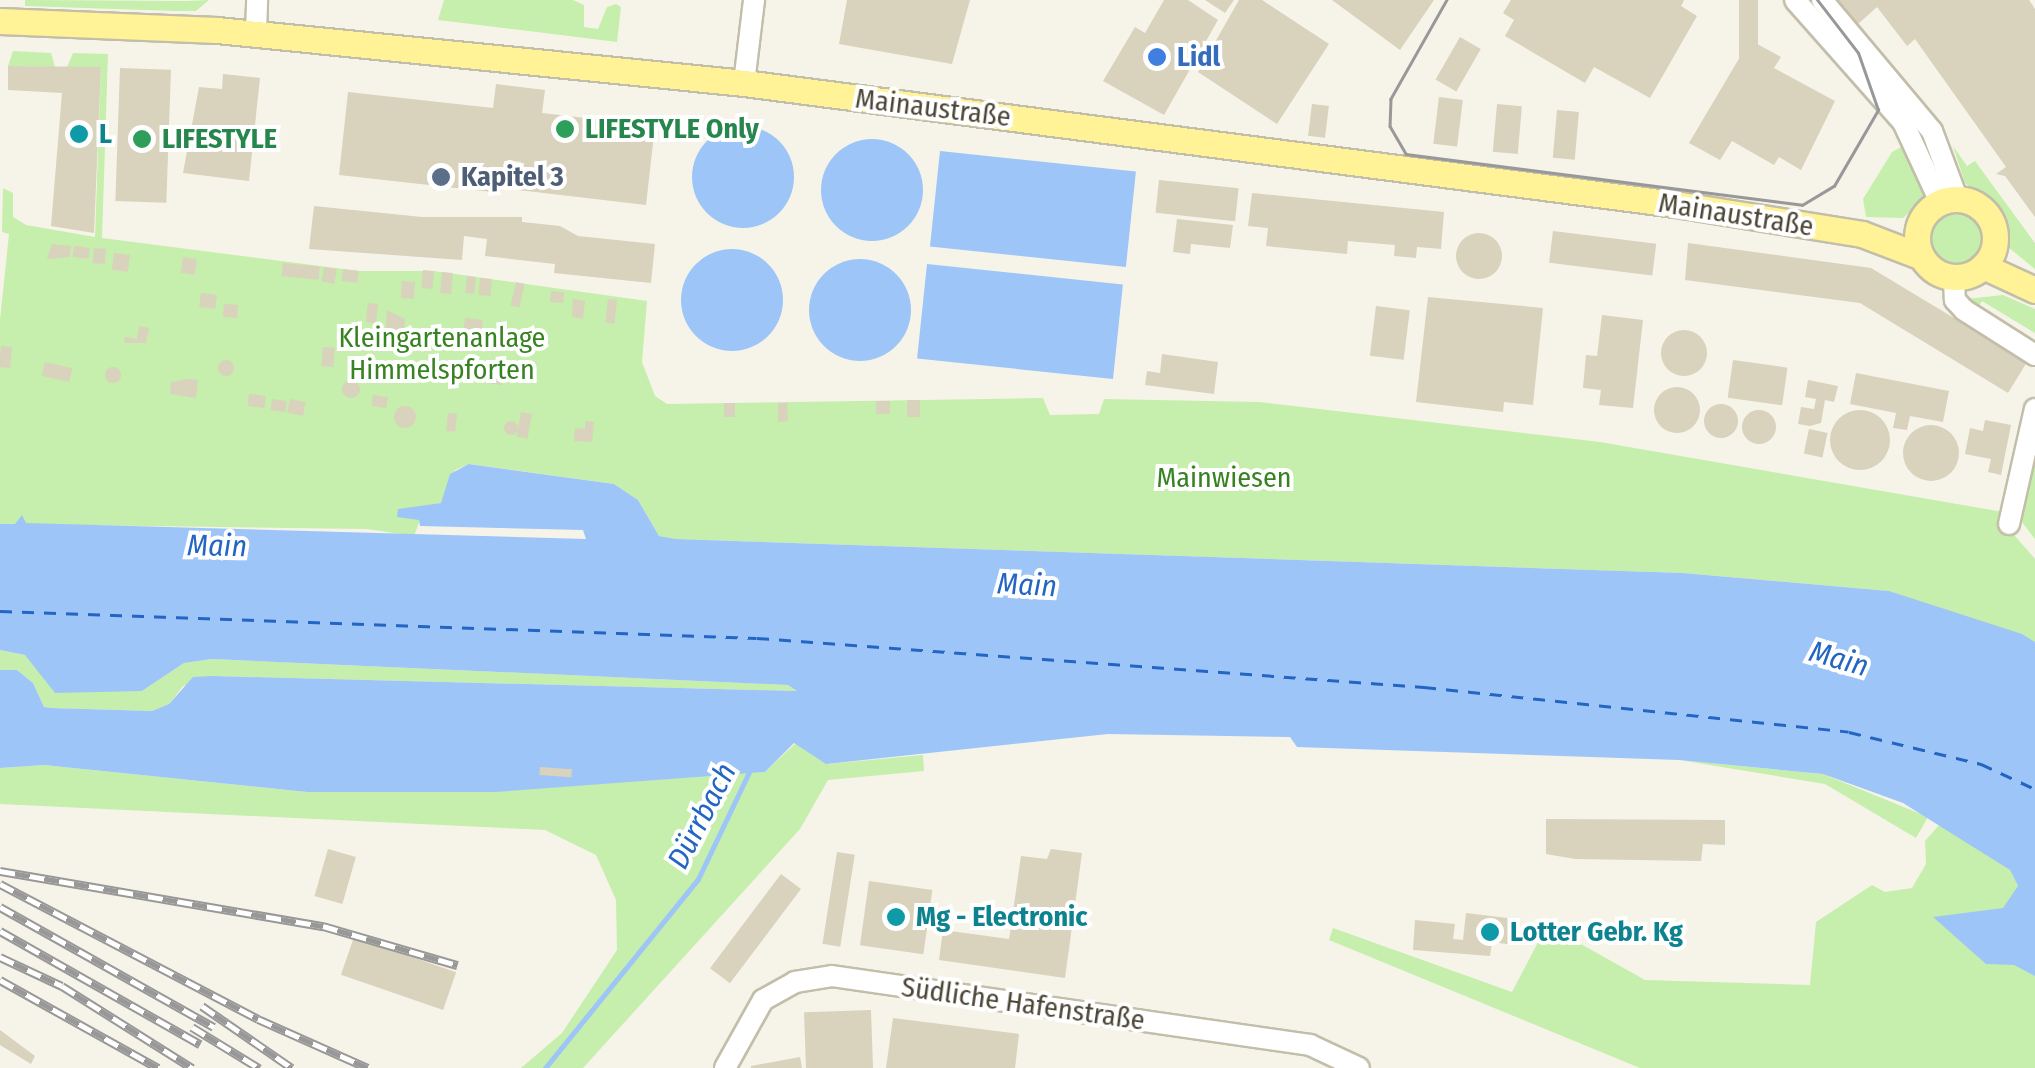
<!DOCTYPE html>
<meta charset="utf-8">
<style>
body{margin:0}
#map{position:relative;width:2035px;height:1068px;overflow:hidden;background:#f6f4e8;font-family:"Fira Sans Condensed",sans-serif}
div>[style]{position:absolute}
.green>*{inset:0;background:#c6eeac}
.round{border-radius:50%}
.water>*{inset:0;background:#9ec5f8;transform-origin:0 0}
.stream>*{height:5px;margin:-2.5px;padding:0 2.5px;transform-origin:2.5px;border-radius:2.5px;background:#9ec5f8}
.ferry>*{height:2.5px;margin-top:-1.25px;transform-origin:0;background:repeating-linear-gradient(90deg,#2265c3 0 12px,transparent 0 22px)}
.building>*{inset:0;background:#d9d2bc;transform-origin:0 0}
.roads{filter:drop-shadow(2px 0 #c2bea9) drop-shadow(-2px 0 #c2bea9) drop-shadow(0 2px #c2bea9) drop-shadow(0 -2px #c2bea9)}
.minor>*{height:20px;margin:-10px;padding:0 10px;transform-origin:10px;border-radius:10px;background:#fff}
.major>*{height:25px;margin:-12.5px;padding:0 12.5px;transform-origin:12.5px;border-radius:12.5px;background:#fff297}
.major>.ring{margin:-12.5px;padding:0;box-sizing:content-box;background:none;border:25px solid #fff297;border-radius:50%}
.tram>*{height:2.5px;margin:-1.25px;padding:0 1.25px;transform-origin:1.25px;border-radius:1.25px;background:#989898}
.rail>*{height:9px;margin-top:-4.5px;transform-origin:0;background:repeating-linear-gradient(90deg,#fff 0 15px,#989898 0 30px);box-sizing:border-box;border-block:2px solid #989898}
.dots>*{width:28px;height:28px;translate:-50% -50%;box-sizing:border-box;border:5px solid #fff;border-radius:50%}
span{translate:-50% -50%;white-space:nowrap;text-align:center;line-height:1.15;-webkit-text-stroke:8px #fff;paint-order:stroke}
.shop-label{font-size:28px;color:#366cbe;font-weight:700}
.left{translate:0 -50%;text-align:left}
.street-label{font-size:28px;color:#4a4535}
.leisure-label{font-size:28px;color:#27864d;font-weight:700}
.culture-label{font-size:28px;color:#0d838f;font-weight:700}
.service-label{font-size:28px;color:#4e5e75;font-weight:700}
.park-label{font-size:28px;color:#378321}
.water-label{font-size:30px;color:#2265c3;font-style:italic}
</style>
<div id="map">
<div class="green">
<div style="clip-path:polygon(25px 0,186px 1px,209px 0,196px 11px,177px 11px,25px 6px)"></div>
<div style="clip-path:polygon(444px 0,573px 0,584px 5px,584px 27px,598px 29px,607px 7px,616px 4px,621px 7px,617px 42px,438px 20px)"></div>
<div style="clip-path:polygon(13px 51px,51px 53px,55px 67px,8px 66px)"></div>
<div style="clip-path:polygon(73px 53px,108px 54px,102px 238px,359px 271px,434px 271px,647px 301px,642px 362px,655px 396px,667px 404px,1043px 398px,1050px 415px,1099px 414px,1104px 399px,1259px 402px,1600px 442px,2009px 513px,2015px 536px,2035px 559px,2035px 642px,1889px 591px,1683px 573px,676px 539px,659px 536px,638px 500px,614px 484px,470px 464px,455px 470px,441px 503px,398px 510px,420px 520px,414px 536px,367px 529px,0 524px,0 320px,9px 234px,2px 232px,3px 188px,13px 193px,13px 217px,26px 225px,95px 237px,101px 68px,67px 67px)"></div>
<div style="clip-path:polygon(1905px 145px,1925px 198px,1903px 218px,1866px 217px,1863px 199px,1892px 152px)"></div>
<div style="clip-path:polygon(1953px 146px,1967px 166px,1975px 161px,2035px 243px,2035px 269px,2008px 247px,1994px 207px,1965px 183px)"></div>
<div class="round" style="left:1925px;top:206px;width:64px;height:64px"></div>
<div style="clip-path:polygon(2003px 295px,2035px 309px,2035px 333px,1982px 301px,1976px 311px,1967px 299px)"></div>
<div style="clip-path:polygon(2035px 437px,2035px 539px,2019px 518px)"></div>
<div style="clip-path:polygon(0 650px,25px 655px,64px 689px,142px 691px,184px 663px,212px 659px,788px 685px,797px 691px,212px 676px,183px 686px,169px 704px,152px 711px,51px 708px,44px 707px,33px 683px,17px 670px,0 670px)"></div>
<div style="clip-path:polygon(796px 743px,827px 764px,923px 755px,924px 771px,828px 780px,800px 829px,583px 1068px,521px 1068px,562px 1033px,617px 950px,616px 900px,596px 855px,545px 830px,0 804px,0 768px,44px 765px,307px 792px,765px 772px)"></div>
<div style="clip-path:polygon(1679px 760px,1823px 774px,1928px 817px,1916px 838px,1825px 784px)"></div>
<div style="clip-path:polygon(1940px 824px,2010px 870px,2018px 886px,2035px 961px,2035px 1068px,1640px 1068px,1329px 940px,1333px 928px,1512px 992px,1547px 925px,1645px 980px,1810px 985px,1816px 922px,1872px 885px,1885px 892px,1912px 888px,1926px 864px,1925px 841px)"></div>
</div>
<div class="water">
<div class="round" style="left:692px;top:126px;width:102px;height:102px"></div>
<div class="round" style="left:821px;top:139px;width:102px;height:102px"></div>
<div style="left:940px;top:151px;width:197px;height:96px;rotate:6deg"></div>
<div class="round" style="left:681px;top:249px;width:102px;height:102px"></div>
<div class="round" style="left:809px;top:259px;width:102px;height:102px"></div>
<div style="left:927px;top:264px;width:197px;height:95px;rotate:6deg"></div>
<div style="clip-path:polygon(469px 464px,614px 484px,638px 500px,659px 536px,676px 539px,1683px 573px,1889px 591px,2022px 634px,2035px 642px,2035px 976px,2014px 965px,1986px 964px,1933px 917px,2003px 908px,2018px 886px,2010px 870px,1903px 803px,1823px 774px,1679px 760px,1297px 747px,1290px 737px,1108px 734px,826px 764px,794px 743px,765px 772px,495px 792px,307px 792px,44px 765px,0 768px,0 670px,17px 670px,33px 683px,44px 707px,51px 708px,152px 711px,169px 704px,193px 677px,212px 676px,797px 691px,788px 685px,212px 659px,184px 663px,142px 691px,55px 693px,25px 655px,0 650px,0 524px,15px 524px,22px 515px,26px 523px,586px 539px,583px 530px,420px 526px,419px 520px,397px 517px,398px 509px,441px 503px,450px 474px)"></div>
</div>
<div class="stream">
<div style="left:545px;top:1068px;width:243px;rotate:-51deg"></div>
<div style="left:698px;top:879px;width:123px;rotate:-64.5deg"></div>
</div>
<div class="ferry">
<div style="left:0;top:611px;width:757px;rotate:2.04deg"></div>
<div style="left:757px;top:638px;width:669px;rotate:4.2deg"></div>
<div style="left:1424px;top:687px;width:427px;rotate:6deg"></div>
<div style="left:1849px;top:732px;width:136px;rotate:13.6deg"></div>
<div style="left:1981px;top:764px;width:60px;rotate:24.8deg"></div>
</div>
<div class="building">
<div style="clip-path:polygon(847px 0,970px 0,952px 64px,839px 44px)"></div>
<div style="clip-path:polygon(1164px 0,1188px 0,1218px 20px,1164px 115px,1103px 81px,1135px 27px,1145px 33px)"></div>
<div style="clip-path:polygon(1205px 0,1234px 0,1225px 13px)"></div>
<div style="clip-path:polygon(1239px 0,1262px 0,1329px 44px,1277px 124px,1198px 72px)"></div>
<div style="clip-path:polygon(1332px 0,1434px 0,1400px 50px)"></div>
<div style="clip-path:polygon(1511px 0,1684px 0,1681px 6px,1697px 16px,1650px 98px,1594px 67px,1585px 83px,1505px 36px,1514px 20px,1503px 13px)"></div>
<div style="left:1739px;top:0;width:19px;height:135px"></div>
<div style="clip-path:polygon(1835px 0,2029px 0,2035px 9px,2035px 217px,2005px 176px,1996px 174px,2006px 167px,1915px 39px,1907px 46px,1877px 7px,1857px 25px)"></div>
<div style="left:1460px;top:37px;width:24px;height:49px;rotate:30deg"></div>
<div style="clip-path:polygon(1750px 40px,1781px 57px,1774px 68px,1835px 101px,1801px 170px,1779px 157px,1774px 165px,1732px 141px,1720px 160px,1689px 143px)"></div>
<div style="clip-path:polygon(8px 66px,101px 67px,94px 233px,51px 226px,62px 93px,8px 90px)"></div>
<div style="left:120px;top:68px;width:51px;height:133px;rotate:2deg"></div>
<div style="clip-path:polygon(223px 74px,260px 78px,249px 181px,183px 173px,199px 87px,222px 89px)"></div>
<div style="clip-path:polygon(496px 84px,545px 90px,542px 113px,655px 126px,646px 205px,518px 190px,521px 162px,512px 161px,504px 161px,501px 193px,339px 175px,348px 92px,493px 108px)"></div>
<div style="left:1439px;top:97px;width:24px;height:47px;rotate:7deg"></div>
<div style="left:1312px;top:104px;width:17px;height:32px;rotate:7deg"></div>
<div style="left:1497px;top:104px;width:25px;height:48px;rotate:5deg"></div>
<div style="left:1557px;top:110px;width:22px;height:48px;rotate:5deg"></div>
<div style="left:1159px;top:180px;width:80px;height:33px;rotate:6deg"></div>
<div style="clip-path:polygon(1252px 193px,1444px 212px,1441px 249px,1417px 247px,1416px 258px,1394px 256px,1395px 245px,1348px 241px,1347px 254px,1266px 246px,1268px 228px,1248px 226px)"></div>
<div style="clip-path:polygon(314px 206px,422px 217px,522px 217px,522px 222px,560px 226px,578px 236px,655px 244px,651px 283px,554px 273px,555px 264px,485px 256px,487px 239px,464px 236px,462px 260px,309px 249px)"></div>
<div style="clip-path:polygon(1177px 219px,1233px 225px,1230px 248px,1191px 244px,1190px 254px,1173px 252px)"></div>
<div style="left:1553px;top:231px;width:104px;height:32px;rotate:7deg"></div>
<div class="round" style="left:1456px;top:233px;width:46px;height:46px"></div>
<div style="clip-path:polygon(1688px 243px,1871px 268px,2027px 362px,2008px 393px,1860px 303px,1685px 280px)"></div>
<div style="clip-path:polygon(52px 244px,71px 246px,70px 257px,47px 259px)"></div>
<div style="left:74px;top:246px;width:16px;height:11px;rotate:7deg"></div>
<div style="left:94px;top:248px;width:12px;height:15px;rotate:5deg"></div>
<div style="left:114px;top:253px;width:16px;height:17px;rotate:7deg"></div>
<div style="left:183px;top:257px;width:14px;height:16px;rotate:8deg"></div>
<div style="left:283px;top:263px;width:37px;height:13px;rotate:6deg"></div>
<div style="left:324px;top:267px;width:13px;height:15px;rotate:9deg"></div>
<div style="left:343px;top:269px;width:16px;height:12px;rotate:7deg"></div>
<div style="left:423px;top:270px;width:11px;height:18px;rotate:5deg"></div>
<div style="left:442px;top:272px;width:11px;height:21px;rotate:5deg"></div>
<div style="left:467px;top:276px;width:9px;height:17px;rotate:6deg"></div>
<div style="left:480px;top:278px;width:12px;height:17px;rotate:5deg"></div>
<div style="left:402px;top:281px;width:13px;height:17px;rotate:4deg"></div>
<div style="left:516px;top:282px;width:9px;height:24px;rotate:13deg"></div>
<div style="left:551px;top:291px;width:13px;height:11px;rotate:4deg"></div>
<div style="left:201px;top:293px;width:16px;height:14px;rotate:7deg"></div>
<div style="clip-path:polygon(1428px 297px,1543px 308px,1533px 405px,1504px 402px,1503px 412px,1416px 402px)"></div>
<div style="clip-path:polygon(573px 299px,585px 301px,583px 319px,572px 317px)"></div>
<div style="left:608px;top:299px;width:9px;height:24px;rotate:6deg"></div>
<div style="left:368px;top:303px;width:10px;height:19px;rotate:6deg"></div>
<div style="left:224px;top:304px;width:14px;height:13px;rotate:4deg"></div>
<div style="left:1376px;top:306px;width:34px;height:50px;rotate:7deg"></div>
<div style="clip-path:polygon(387px 310px,405px 319px,404px 330px,386px 328px)"></div>
<div style="clip-path:polygon(1602px 315px,1643px 320px,1633px 408px,1599px 405px,1601px 390px,1583px 388px,1586px 355px,1597px 356px)"></div>
<div style="left:465px;top:318px;width:18px;height:12px;rotate:6deg"></div>
<div style="clip-path:polygon(139px 326px,149px 328px,146px 343px,124px 343px,125px 337px,137px 339px)"></div>
<div class="round" style="left:1661px;top:330px;width:46px;height:46px"></div>
<div style="left:1px;top:346px;width:11px;height:21px;rotate:5deg"></div>
<div style="left:323px;top:347px;width:12px;height:19px;rotate:5deg"></div>
<div style="clip-path:polygon(1162px 354px,1218px 362px,1214px 394px,1145px 385px,1147px 371px,1160px 373px)"></div>
<div class="round" style="left:218px;top:360px;width:16px;height:16px"></div>
<div style="left:1733px;top:360px;width:55px;height:38px;rotate:8deg"></div>
<div style="left:45px;top:362px;width:28px;height:14px;rotate:13deg"></div>
<div style="left:487px;top:367px;width:17px;height:16px;rotate:7deg"></div>
<div class="round" style="left:105px;top:367px;width:16px;height:16px"></div>
<div style="clip-path:polygon(1856px 373px,1949px 391px,1943px 422px,1910px 416px,1907px 430px,1893px 428px,1896px 413px,1850px 404px)"></div>
<div style="clip-path:polygon(188px 379px,198px 380px,196px 398px,170px 394px,171px 382px)"></div>
<div style="clip-path:polygon(1808px 380px,1838px 386px,1834px 402px,1825px 400px,1821px 423px,1810px 426px,1798px 424px,1801px 407px,1814px 409px,1816px 399px,1805px 397px)"></div>
<div class="round" style="left:342px;top:380px;width:18px;height:18px"></div>
<div class="round" style="left:1654px;top:387px;width:46px;height:46px"></div>
<div style="left:249px;top:394px;width:17px;height:12px;rotate:7deg"></div>
<div style="left:373px;top:395px;width:15px;height:11px;rotate:8deg"></div>
<div style="left:272px;top:399px;width:15px;height:11px;rotate:8deg"></div>
<div style="left:290px;top:399px;width:16px;height:14px;rotate:11deg"></div>
<div style="left:920px;top:400px;width:17px;height:13px;rotate:90deg"></div>
<div style="left:876px;top:401px;width:14px;height:13px"></div>
<div style="left:724px;top:403px;width:11px;height:14px"></div>
<div style="clip-path:polygon(778px 403px,787px 403px,788px 421px,778px 422px)"></div>
<div class="round" style="left:1704px;top:404px;width:34px;height:34px"></div>
<div class="round" style="left:394px;top:406px;width:22px;height:22px"></div>
<div class="round" style="left:1742px;top:410px;width:34px;height:34px"></div>
<div class="round" style="left:1830px;top:410px;width:60px;height:60px"></div>
<div style="left:521px;top:412px;width:11px;height:25px;rotate:10deg"></div>
<div style="left:448px;top:413px;width:9px;height:18px;rotate:6deg"></div>
<div style="clip-path:polygon(1985px 420px,2011px 425px,2001px 475px,1988px 472px,1991px 459px,1965px 454px,1970px 428px,1983px 431px)"></div>
<div class="round" style="left:504px;top:421px;width:14px;height:14px"></div>
<div style="clip-path:polygon(585px 421px,594px 422px,592px 442px,574px 441px,575px 428px,585px 429px)"></div>
<div class="round" style="left:1903px;top:425px;width:56px;height:56px"></div>
<div style="left:1809px;top:429px;width:19px;height:25px;rotate:12deg"></div>
<div style="left:540px;top:767px;width:32px;height:8px;rotate:4deg"></div>
<div style="clip-path:polygon(1546px 819px,1725px 820px,1725px 845px,1703px 844px,1701px 861px,1575px 859px,1546px 854px)"></div>
<div style="left:328px;top:849px;width:29px;height:49px;rotate:16deg"></div>
<div style="clip-path:polygon(1051px 849px,1082px 853px,1065px 978px,939px 960px,943px 930px,1009px 939px,1021px 856px,1047px 859px)"></div>
<div style="left:837px;top:852px;width:18px;height:93px;rotate:9deg"></div>
<div style="left:781px;top:874px;width:25px;height:118px;rotate:37deg"></div>
<div style="left:869px;top:881px;width:64px;height:65px;rotate:8deg"></div>
<div style="clip-path:polygon(1466px 913px,1516px 919px,1514px 945px,1492px 942px,1490px 956px,1413px 950px,1415px 920px,1455px 924px,1453px 939px,1463px 940px)"></div>
<div style="left:354px;top:937px;width:108px;height:40px;rotate:19deg"></div>
<div style="left:871px;top:1010px;width:58px;height:67px;rotate:88deg"></div>
<div style="clip-path:polygon(893px 1018px,1019px 1034px,1015px 1068px,886px 1068px)"></div>
<div style="clip-path:polygon(0 1030px,35px 1056px,31px 1064px,0 1045px)"></div>
<div style="clip-path:polygon(800px 1057px,802px 1068px,751px 1068px,751px 1066px)"></div>
</div>
<div class="roads">
<div class="minor">
<div style="left:1795px;top:0;width:163px;rotate:48.5deg"></div>
<div style="left:1903px;top:122px;width:88px;rotate:65.2deg"></div>
<div style="left:1822px;top:0;width:171px;rotate:50deg"></div>
<div style="left:1932px;top:131px;width:72px;rotate:69.5deg"></div>
<div style="left:256px;top:33px;width:33px;rotate:-88deg"></div>
<div style="left:744px;top:83px;width:84px;rotate:-83.1deg"></div>
<div style="left:1954px;top:277px;width:23px;rotate:88deg"></div>
<div style="left:1955px;top:300px;width:13px;rotate:48deg"></div>
<div style="left:1964px;top:310px;width:84px;rotate:32.4deg"></div>
<div style="left:2009px;top:524px;width:118px;rotate:-77.3deg"></div>
<div style="left:725px;top:1068px;width:78px;rotate:-60.8deg"></div>
<div style="left:763px;top:1000px;width:37px;rotate:-29deg"></div>
<div style="left:795px;top:982px;width:37px;rotate:-9deg"></div>
<div style="left:832px;top:976px;width:483px;rotate:8.2deg"></div>
<div style="left:1310px;top:1045px;width:54px;rotate:25.1deg"></div>
</div>
<div class="major">
<div style="left:0;top:21px;width:217px;rotate:2.4deg"></div>
<div style="left:217px;top:30px;width:530px;rotate:5.74deg"></div>
<div style="left:744px;top:83px;width:939px;rotate:7.41deg"></div>
<div style="left:1675px;top:204px;width:189px;rotate:9.1deg"></div>
<div style="left:1862px;top:234px;width:64px;rotate:21deg"></div>
<div class="ring" style="left:1917px;top:199px;width:53px;height:53px"></div>
<div style="left:1983px;top:266px;width:57px;rotate:24.8deg"></div>
</div>
</div>
<div class="tram">
<div style="left:1447px;top:0;width:114px;rotate:119.5deg"></div>
<div style="left:1391px;top:99px;width:27px;rotate:92deg"></div>
<div style="left:1390px;top:126px;width:32px;rotate:60deg"></div>
<div style="left:1406px;top:154px;width:399px;rotate:7.3deg"></div>
<div style="left:1802px;top:205px;width:37px;rotate:-31deg"></div>
<div style="left:1834px;top:186px;width:88px;rotate:-59.9deg"></div>
<div style="left:1878px;top:110px;width:60px;rotate:-109.3deg"></div>
<div style="left:1858px;top:53px;width:67px;rotate:-127.7deg"></div>
</div>
<div class="rail">
<div style="left:0;top:871px;width:328px;rotate:9.7deg"></div>
<div style="left:323px;top:926px;width:140px;rotate:16.2deg"></div>
<div style="left:0;top:884px;width:291px;rotate:27.6deg"></div>
<div style="left:258px;top:1019px;width:120px;rotate:24deg"></div>
<div style="left:0;top:907px;width:245px;rotate:29.3deg"></div>
<div style="left:0;top:931px;width:230px;rotate:29.5deg"></div>
<div style="left:0;top:957px;width:68px;rotate:25.1deg"></div>
<div style="left:62px;top:986px;width:154px;rotate:32.2deg"></div>
<div style="left:0;top:980px;width:181px;rotate:29.1deg"></div>
<div style="left:202px;top:1006px;width:109px;rotate:34.6deg"></div>
<div style="left:192px;top:1027px;width:79px;rotate:31.5deg"></div>
</div>
<div class="dots">
<div style="left:1157px;top:57px;background:#3f7fe0"></div>
<div style="left:565px;top:129px;background:#2e9e5b"></div>
<div style="left:79px;top:134px;background:#0f9aa8"></div>
<div style="left:142px;top:139px;background:#2e9e5b"></div>
<div style="left:441px;top:177px;background:#5c6f8a"></div>
<div style="left:896px;top:917px;background:#0f9aa8"></div>
<div style="left:1490px;top:932px;background:#0f9aa8"></div>
</div>
<div class="shop-label">
<span class="left" style="left:1177px;top:57px">Lidl</span>
</div>
<div class="street-label">
<span style="left:933px;top:108px;rotate:7deg">Mainaustraße</span>
<span style="left:1736px;top:215px;rotate:9deg">Mainaustraße</span>
<span style="left:1023px;top:1004px;rotate:8deg">Südliche Hafenstraße</span>
</div>
<div class="leisure-label">
<span class="left" style="left:585px;top:129px">LIFESTYLE Only</span>
<span class="left" style="left:162px;top:139px">LIFESTYLE</span>
</div>
<div class="culture-label">
<span class="left" style="left:99px;top:134px">L</span>
<span class="left" style="left:916px;top:917px">Mg - Electronic</span>
<span class="left" style="left:1510px;top:932px">Lotter Gebr. Kg</span>
</div>
<div class="service-label">
<span class="left" style="left:461px;top:177px">Kapitel 3</span>
</div>
<div class="park-label">
<span style="left:442px;top:354px">Kleingartenanlage<br>Himmelspforten</span>
<span style="left:1224px;top:478px">Mainwiesen</span>
</div>
<div class="water-label">
<span style="left:217px;top:546px;rotate:1deg">Main</span>
<span style="left:1027px;top:585px;rotate:3deg">Main</span>
<span style="left:1839px;top:659px;rotate:16deg">Main</span>
<span style="left:702px;top:816px;rotate:-63deg">Dürrbach</span>
</div>
</div>
